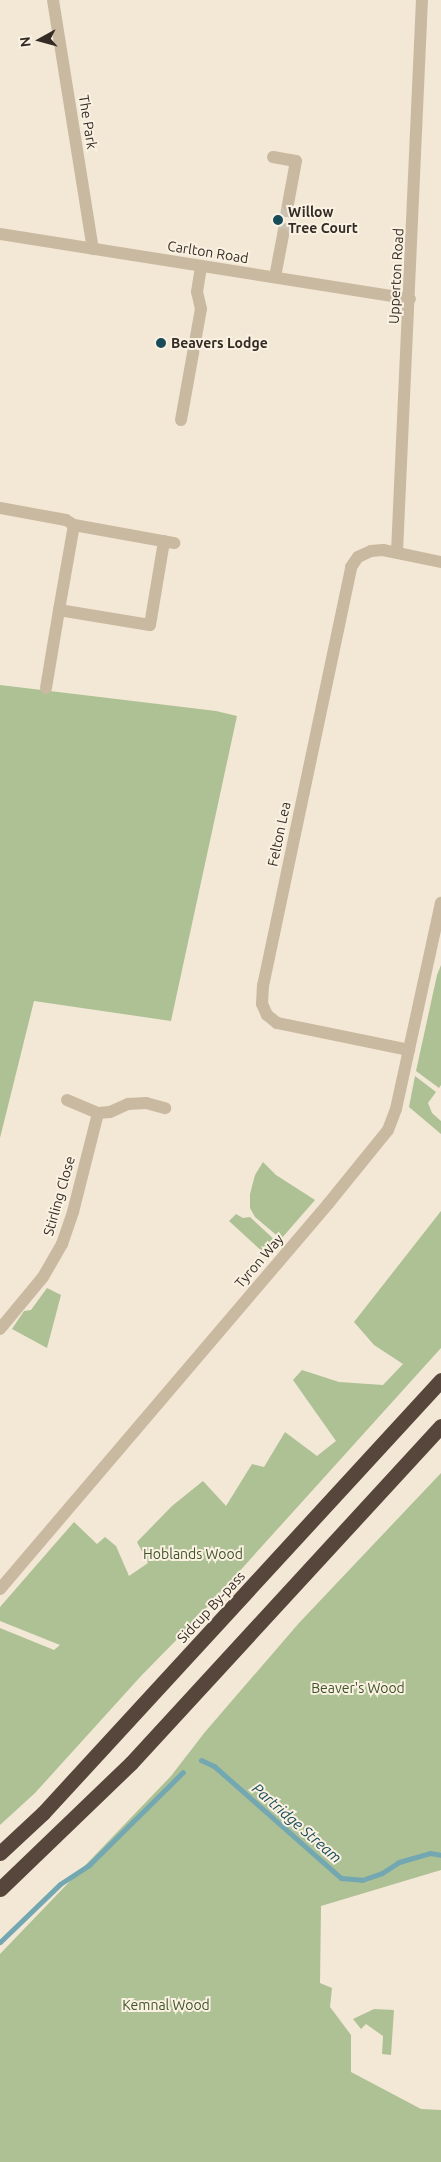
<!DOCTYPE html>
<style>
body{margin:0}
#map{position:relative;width:441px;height:2162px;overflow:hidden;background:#f2e8d5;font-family:Ubuntu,sans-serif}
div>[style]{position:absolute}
.green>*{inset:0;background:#adc195}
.stream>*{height:5px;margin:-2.5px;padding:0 2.5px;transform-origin:2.5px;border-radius:2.5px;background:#73a7b1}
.minor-tunnel>*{height:12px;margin-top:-6px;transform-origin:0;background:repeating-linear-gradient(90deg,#ccc2b2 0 12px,transparent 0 18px)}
.minor>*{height:12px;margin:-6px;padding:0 6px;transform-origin:6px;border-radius:6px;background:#cab9a1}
.highway>*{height:15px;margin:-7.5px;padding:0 7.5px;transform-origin:7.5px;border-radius:7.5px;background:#56463b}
.dots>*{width:14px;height:14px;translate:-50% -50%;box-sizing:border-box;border:2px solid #faf1e2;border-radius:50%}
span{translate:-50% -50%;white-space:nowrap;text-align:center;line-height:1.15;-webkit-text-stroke:4px #faf1e2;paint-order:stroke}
.street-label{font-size:14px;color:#342b24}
.poi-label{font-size:14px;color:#342b24;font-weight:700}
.left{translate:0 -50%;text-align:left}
.park-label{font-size:14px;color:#3e5427}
.water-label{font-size:15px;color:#184c58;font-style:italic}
.north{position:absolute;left:15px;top:15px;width:50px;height:50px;-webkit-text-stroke:4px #faf1e2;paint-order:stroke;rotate:263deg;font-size:14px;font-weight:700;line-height:20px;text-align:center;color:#342b24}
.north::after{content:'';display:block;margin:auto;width:18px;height:22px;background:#342b24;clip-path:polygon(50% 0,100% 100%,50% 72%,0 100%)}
</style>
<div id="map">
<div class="green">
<div style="clip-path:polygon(0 685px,216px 711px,237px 716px,171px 1021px,34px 1001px,0 1138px)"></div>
<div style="clip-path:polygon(441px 965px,441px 1085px,439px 1088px,416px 1071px,437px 975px)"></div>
<div style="clip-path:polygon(415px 1076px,436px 1092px,428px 1103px,432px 1113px,441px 1121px,441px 1134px,409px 1107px)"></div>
<div style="clip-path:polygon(263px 1162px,276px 1175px,315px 1200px,281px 1239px,255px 1217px,250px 1208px,250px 1194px,255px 1175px)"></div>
<div style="clip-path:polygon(441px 1211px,441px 1348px,190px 1626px,141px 1676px,35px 1793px,0 1825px,0 1628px,54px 1650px,60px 1645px,0 1621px,0 1607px,74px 1522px,97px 1544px,105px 1537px,116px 1546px,129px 1576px,148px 1563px,137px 1542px,172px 1506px,203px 1481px,226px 1506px,252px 1464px,264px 1467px,285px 1432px,317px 1456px,336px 1441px,293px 1380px,302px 1370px,339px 1382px,383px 1385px,403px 1364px,374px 1345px,354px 1322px)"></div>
<div style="clip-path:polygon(236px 1214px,243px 1218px,250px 1217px,278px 1243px,267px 1256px,229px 1221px)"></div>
<div style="clip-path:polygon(47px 1288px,61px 1295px,47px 1348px,12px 1329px,24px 1311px,31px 1310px)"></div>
<div style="clip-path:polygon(441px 1473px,441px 1870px,321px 1906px,320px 1983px,332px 1988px,330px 2007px,351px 2035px,351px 2072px,421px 2109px,441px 2110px,441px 2162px,0 2162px,0 1954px,171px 1776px,205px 1732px,299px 1623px)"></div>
<div style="clip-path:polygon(374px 2009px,394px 2010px,391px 2055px,382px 2054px,383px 2036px,366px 2024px,361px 2029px,353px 2019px)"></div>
</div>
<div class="stream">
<div style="left:201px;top:1760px;width:14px;rotate:25deg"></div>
<div style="left:214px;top:1766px;width:169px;rotate:41.4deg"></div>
<div style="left:341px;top:1878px;width:21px;rotate:5deg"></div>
<div style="left:362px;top:1880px;width:21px;rotate:-19deg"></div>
<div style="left:382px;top:1873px;width:20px;rotate:-33deg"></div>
<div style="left:399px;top:1862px;width:32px;rotate:-16deg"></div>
<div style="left:430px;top:1853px;width:11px;rotate:10deg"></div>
<div style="left:0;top:1942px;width:83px;rotate:-44deg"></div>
<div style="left:60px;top:1884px;width:35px;rotate:-33deg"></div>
<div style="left:89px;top:1865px;width:132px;rotate:-44.7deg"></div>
</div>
<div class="minor-tunnel">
<div style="left:283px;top:235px;width:31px;rotate:-81deg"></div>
</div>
<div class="minor">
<div style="left:53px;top:0;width:252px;rotate:80.9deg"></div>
<div style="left:273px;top:157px;width:23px;rotate:10deg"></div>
<div style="left:296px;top:161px;width:44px;rotate:100.5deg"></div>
<div style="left:0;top:234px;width:415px;rotate:9deg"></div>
<div style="left:275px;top:277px;width:43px;rotate:-79.2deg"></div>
<div style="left:181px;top:420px;width:113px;rotate:-79.8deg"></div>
<div style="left:201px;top:309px;width:17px;rotate:-103deg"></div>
<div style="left:197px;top:292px;width:26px;rotate:-81deg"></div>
<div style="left:0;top:508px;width:67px;rotate:10.3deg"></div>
<div style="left:66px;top:520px;width:9px;rotate:32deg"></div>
<div style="left:74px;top:525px;width:102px;rotate:10.2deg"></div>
<div style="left:397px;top:552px;width:553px;rotate:-87.41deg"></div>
<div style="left:59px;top:610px;width:86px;rotate:-80deg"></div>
<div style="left:46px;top:688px;width:79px;rotate:-80.5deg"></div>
<div style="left:59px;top:610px;width:92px;rotate:9.4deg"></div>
<div style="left:150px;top:625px;width:85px;rotate:-80.5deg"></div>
<div style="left:409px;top:1050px;width:135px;rotate:-168.4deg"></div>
<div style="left:277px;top:1023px;width:13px;rotate:-141deg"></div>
<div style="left:267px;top:1015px;width:12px;rotate:-114deg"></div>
<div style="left:262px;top:1004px;width:18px;rotate:-87deg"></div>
<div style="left:263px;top:986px;width:428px;rotate:-78.1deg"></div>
<div style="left:351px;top:567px;width:12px;rotate:-55deg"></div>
<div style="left:358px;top:557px;width:14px;rotate:-25deg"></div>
<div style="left:371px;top:551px;width:12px;rotate:-5deg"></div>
<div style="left:383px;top:550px;width:59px;rotate:11.7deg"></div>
<div style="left:67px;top:1100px;width:34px;rotate:23deg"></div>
<div style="left:0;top:1329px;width:67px;rotate:-50.4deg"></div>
<div style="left:43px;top:1277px;width:38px;rotate:-60deg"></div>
<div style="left:62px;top:1244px;width:34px;rotate:-71deg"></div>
<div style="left:73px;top:1212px;width:102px;rotate:-75.8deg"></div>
<div style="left:98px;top:1113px;width:12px;rotate:-5deg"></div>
<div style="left:110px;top:1112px;width:20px;rotate:-24deg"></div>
<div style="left:128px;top:1104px;width:18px;rotate:-3deg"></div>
<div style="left:146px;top:1103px;width:20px;rotate:15deg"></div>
<div style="left:0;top:1589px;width:506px;rotate:-49.57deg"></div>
<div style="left:328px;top:1204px;width:95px;rotate:-51deg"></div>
<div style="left:388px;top:1130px;width:22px;rotate:-69deg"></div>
<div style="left:396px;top:1109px;width:211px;rotate:-77.7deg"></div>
</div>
<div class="highway">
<div style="left:0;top:1853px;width:59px;rotate:-42.9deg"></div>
<div style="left:43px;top:1813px;width:588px;rotate:-47.41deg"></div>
<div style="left:0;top:1889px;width:182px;rotate:-43.9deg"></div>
<div style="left:131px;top:1763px;width:458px;rotate:-47.4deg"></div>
</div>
<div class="dots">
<div style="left:278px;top:220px;background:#184c58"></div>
<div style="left:161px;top:343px;background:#184c58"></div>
</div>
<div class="street-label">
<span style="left:88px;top:122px;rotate:81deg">The Park</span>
<span style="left:208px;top:252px;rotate:9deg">Carlton Road</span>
<span style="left:396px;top:276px;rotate:-87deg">Upperton Road</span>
<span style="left:279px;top:834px;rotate:-78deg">Felton Lea</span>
<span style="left:59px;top:1196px;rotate:-74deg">Stirling Close</span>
<span style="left:259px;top:1261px;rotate:-49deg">Tyron Way</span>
<span style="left:211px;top:1607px;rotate:-47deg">Sidcup By-pass</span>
</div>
<div class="poi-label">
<span class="left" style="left:288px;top:220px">Willow<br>Tree Court</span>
<span class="left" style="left:171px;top:343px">Beavers Lodge</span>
</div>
<div class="park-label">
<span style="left:193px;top:1554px">Hoblands Wood</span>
<span style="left:358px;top:1688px">Beaver's Wood</span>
<span style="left:166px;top:2005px">Kemnal Wood</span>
</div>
<div class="water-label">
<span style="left:297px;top:1823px;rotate:41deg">Partridge Stream</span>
</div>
<div class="north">N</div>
</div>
